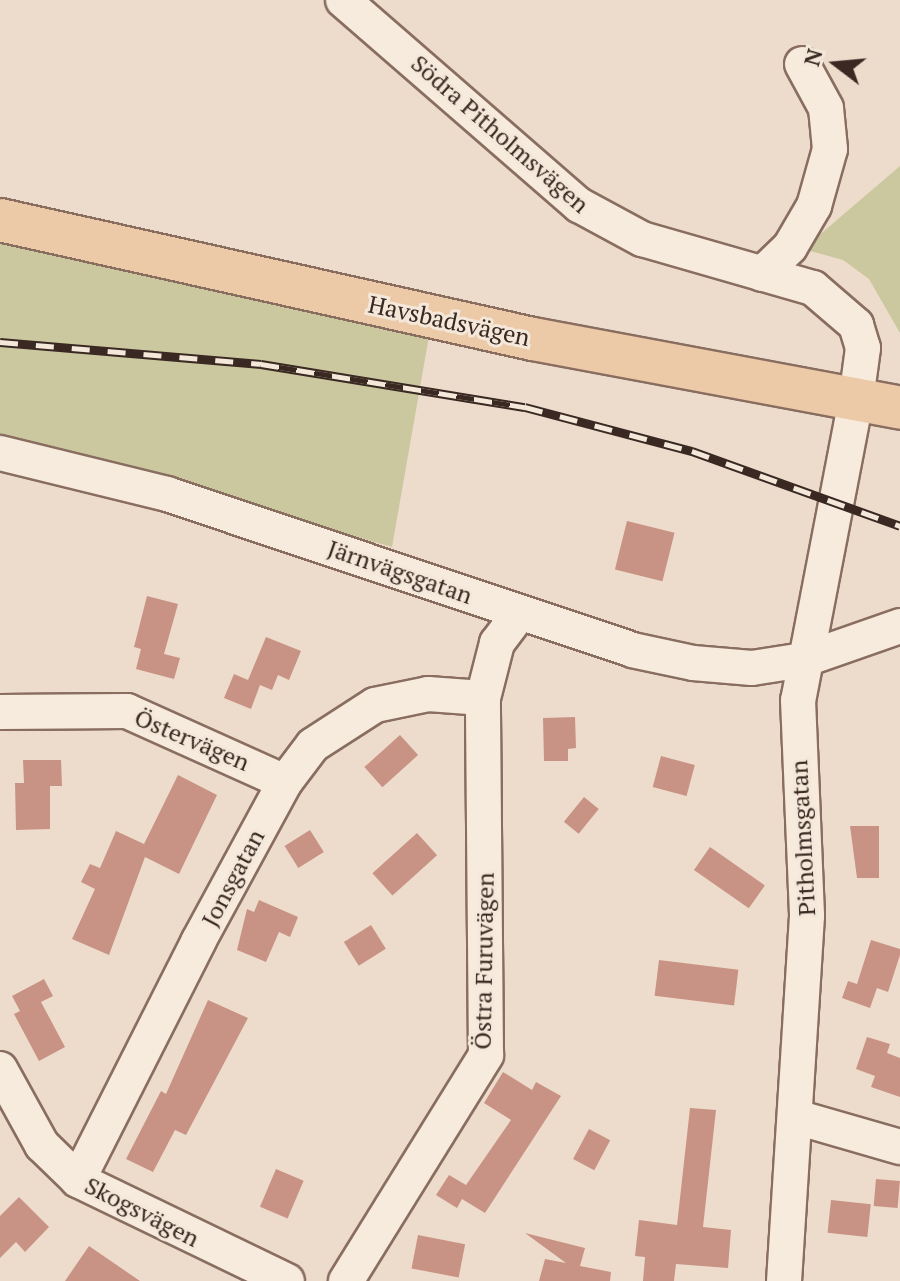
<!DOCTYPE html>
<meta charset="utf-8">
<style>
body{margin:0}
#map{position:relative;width:900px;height:1281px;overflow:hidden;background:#eddccb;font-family:"PT Serif",serif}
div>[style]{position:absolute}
.green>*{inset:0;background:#cbc79f}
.building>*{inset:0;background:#c89384;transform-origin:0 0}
.roads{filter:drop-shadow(2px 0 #896e60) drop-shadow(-2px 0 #896e60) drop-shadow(0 2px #896e60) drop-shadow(0 -2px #896e60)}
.minor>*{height:34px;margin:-17px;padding:0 17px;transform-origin:17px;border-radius:17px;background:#f7ebde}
.major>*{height:42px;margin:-21px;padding:0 21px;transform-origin:21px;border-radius:21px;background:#ecc9a7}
.rail>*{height:9px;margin-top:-4.5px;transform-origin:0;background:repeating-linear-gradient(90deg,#f4e8da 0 18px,#3a2922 0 36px);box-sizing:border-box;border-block:2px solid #3a2922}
span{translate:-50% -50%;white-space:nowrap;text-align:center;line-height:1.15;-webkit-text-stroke:6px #f4e8da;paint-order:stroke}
.street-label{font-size:24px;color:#3a2922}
.north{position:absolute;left:796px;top:24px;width:80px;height:80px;-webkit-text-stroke:6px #f4e8da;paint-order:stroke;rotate:286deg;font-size:22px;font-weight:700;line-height:32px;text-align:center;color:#3a2922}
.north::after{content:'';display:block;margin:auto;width:28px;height:36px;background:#3a2922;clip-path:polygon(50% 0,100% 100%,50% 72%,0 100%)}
</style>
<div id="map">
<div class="green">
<div style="clip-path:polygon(900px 166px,900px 333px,869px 279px,843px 260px,803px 249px)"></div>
<div style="clip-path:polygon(0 239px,429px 336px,392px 547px,0 434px)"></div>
</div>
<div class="building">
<div style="left:627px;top:521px;width:49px;height:50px;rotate:14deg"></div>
<div style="clip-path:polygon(147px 596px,178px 604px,164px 654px,180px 658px,174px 679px,136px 669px,141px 649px,134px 647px)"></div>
<div style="clip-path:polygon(266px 637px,301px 651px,289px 680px,278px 675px,272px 690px,260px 685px,251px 709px,224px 698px,234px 674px,248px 680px)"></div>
<div style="clip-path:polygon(575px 717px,576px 748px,568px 749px,568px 761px,544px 761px,543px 718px)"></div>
<div style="left:400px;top:735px;width:27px;height:48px;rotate:48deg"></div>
<div style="left:661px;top:756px;width:35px;height:32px;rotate:15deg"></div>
<div style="clip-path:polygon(23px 760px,61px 760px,62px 786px,50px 786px,50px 829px,16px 830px,15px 783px,24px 783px)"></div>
<div style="clip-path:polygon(178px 775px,217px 795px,179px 874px,145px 857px,109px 955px,72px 939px,95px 889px,81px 882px,90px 864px,100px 868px,116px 831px,144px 844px)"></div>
<div style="left:584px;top:797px;width:19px;height:32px;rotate:39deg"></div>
<div style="clip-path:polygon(850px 826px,879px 826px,879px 878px,857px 878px)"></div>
<div style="left:310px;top:830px;width:26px;height:30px;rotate:58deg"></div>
<div style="left:417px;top:833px;width:30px;height:60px;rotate:48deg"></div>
<div style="left:710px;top:847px;width:67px;height:28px;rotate:35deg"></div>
<div style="clip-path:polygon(259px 900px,298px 917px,290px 937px,279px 932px,266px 962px,237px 950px,247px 909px,254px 912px)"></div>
<div style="left:371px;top:925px;width:28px;height:32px;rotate:58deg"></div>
<div style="clip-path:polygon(871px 940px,900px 949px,900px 955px,888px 992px,877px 988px,870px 1008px,842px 998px,848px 981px,857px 984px)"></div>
<div style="left:659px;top:960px;width:80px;height:36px;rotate:7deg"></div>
<div style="clip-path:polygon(44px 979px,53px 996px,41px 1002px,65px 1047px,39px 1061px,14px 1014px,20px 1011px,12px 996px)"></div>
<div style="clip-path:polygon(208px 1000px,248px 1018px,186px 1135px,175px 1130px,153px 1172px,126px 1159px,161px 1091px,166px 1094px)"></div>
<div style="clip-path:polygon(867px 1037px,890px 1044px,887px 1053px,900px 1058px,900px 1097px,871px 1087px,875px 1076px,856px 1069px)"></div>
<div style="clip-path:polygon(503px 1072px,532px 1090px,536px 1082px,561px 1096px,485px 1213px,462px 1199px,457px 1208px,436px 1195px,449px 1175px,466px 1185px,511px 1120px,484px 1103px)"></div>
<div style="clip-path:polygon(690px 1108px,716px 1110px,703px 1227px,731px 1230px,728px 1268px,676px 1264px,674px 1281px,643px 1281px,645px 1257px,635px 1256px,639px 1220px,677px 1225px)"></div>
<div style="left:589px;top:1129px;width:24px;height:34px;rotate:28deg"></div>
<div style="left:276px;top:1169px;width:30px;height:41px;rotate:23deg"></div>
<div style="left:876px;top:1179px;width:24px;height:27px;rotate:5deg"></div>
<div style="clip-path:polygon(19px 1197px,49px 1227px,25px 1252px,16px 1242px,0 1258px,0 1216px)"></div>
<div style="left:831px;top:1200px;width:40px;height:33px;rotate:6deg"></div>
<div style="clip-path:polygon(525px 1233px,585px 1248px,580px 1266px,611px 1272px,610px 1281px,539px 1281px,545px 1259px,566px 1263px)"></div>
<div style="left:418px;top:1235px;width:48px;height:34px;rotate:11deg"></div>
<div style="clip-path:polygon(89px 1246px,140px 1281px,65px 1281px)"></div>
</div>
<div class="roads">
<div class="minor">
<div style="left:343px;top:0;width:313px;rotate:41deg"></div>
<div style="left:579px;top:205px;width:72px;rotate:28.4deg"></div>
<div style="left:642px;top:239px;width:178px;rotate:16deg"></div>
<div style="left:813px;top:288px;width:57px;rotate:40.7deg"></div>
<div style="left:856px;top:325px;width:24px;rotate:73deg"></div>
<div style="left:863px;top:348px;width:52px;rotate:97.7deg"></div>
<div style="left:856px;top:400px;width:306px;rotate:100.9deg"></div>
<div style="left:798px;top:700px;width:216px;rotate:87.6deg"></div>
<div style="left:807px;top:916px;width:366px;rotate:93.6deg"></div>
<div style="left:762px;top:274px;width:39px;rotate:-44deg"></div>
<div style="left:790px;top:247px;width:48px;rotate:-59.7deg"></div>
<div style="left:814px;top:206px;width:59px;rotate:-74.3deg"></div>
<div style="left:830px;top:149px;width:41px;rotate:-95.6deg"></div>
<div style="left:826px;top:108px;width:50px;rotate:-118.6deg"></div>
<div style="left:0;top:453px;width:172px;rotate:13.8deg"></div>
<div style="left:167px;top:494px;width:490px;rotate:18.5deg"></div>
<div style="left:632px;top:650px;width:62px;rotate:12deg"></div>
<div style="left:693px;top:663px;width:59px;rotate:4.8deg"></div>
<div style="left:752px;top:668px;width:52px;rotate:-8.9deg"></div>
<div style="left:803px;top:660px;width:103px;rotate:-19.3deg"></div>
<div style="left:0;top:712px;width:127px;rotate:-0.5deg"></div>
<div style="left:127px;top:711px;width:173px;rotate:24.2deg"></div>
<div style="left:0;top:1069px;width:87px;rotate:61.1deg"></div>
<div style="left:42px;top:1145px;width:50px;rotate:44.2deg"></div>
<div style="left:78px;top:1180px;width:232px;rotate:25.8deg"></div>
<div style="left:796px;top:1117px;width:108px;rotate:16.1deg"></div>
<div style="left:78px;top:1180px;width:267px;rotate:-63.2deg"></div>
<div style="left:198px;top:942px;width:182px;rotate:-61.5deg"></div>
<div style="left:285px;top:782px;width:46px;rotate:-52.9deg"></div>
<div style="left:313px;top:745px;width:74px;rotate:-32.8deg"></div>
<div style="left:375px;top:705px;width:54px;rotate:-11.7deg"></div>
<div style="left:428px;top:694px;width:55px;rotate:4.2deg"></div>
<div style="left:346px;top:1281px;width:266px;rotate:-58.2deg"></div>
<div style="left:486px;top:1055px;width:357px;rotate:-90.5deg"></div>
<div style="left:483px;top:698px;width:57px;rotate:-75.7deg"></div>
<div style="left:497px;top:643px;width:38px;rotate:-53deg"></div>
</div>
<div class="major">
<div style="left:0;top:220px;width:546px;rotate:12.59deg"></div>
<div style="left:533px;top:339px;width:373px;rotate:10.6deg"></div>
</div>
</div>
<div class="rail">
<div style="left:0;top:342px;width:262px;rotate:4.8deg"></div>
<div style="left:261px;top:364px;width:267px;rotate:9.3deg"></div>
<div style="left:525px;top:407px;width:173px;rotate:14.8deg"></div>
<div style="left:692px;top:451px;width:221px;rotate:19.8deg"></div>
</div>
<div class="street-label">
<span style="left:500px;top:134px;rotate:41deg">Södra Pitholmsvägen</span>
<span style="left:449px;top:321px;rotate:12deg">Havsbadsvägen</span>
<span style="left:400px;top:572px;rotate:19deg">Järnvägsgatan</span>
<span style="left:192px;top:740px;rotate:23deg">Östervägen</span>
<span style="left:803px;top:838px;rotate:-93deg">Pitholmsgatan</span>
<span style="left:233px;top:878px;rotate:-62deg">Jonsgatan</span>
<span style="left:484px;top:961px;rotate:-89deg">Östra Furuvägen</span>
<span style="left:142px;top:1212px;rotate:27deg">Skogsvägen</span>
</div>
<div class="north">N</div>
</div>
